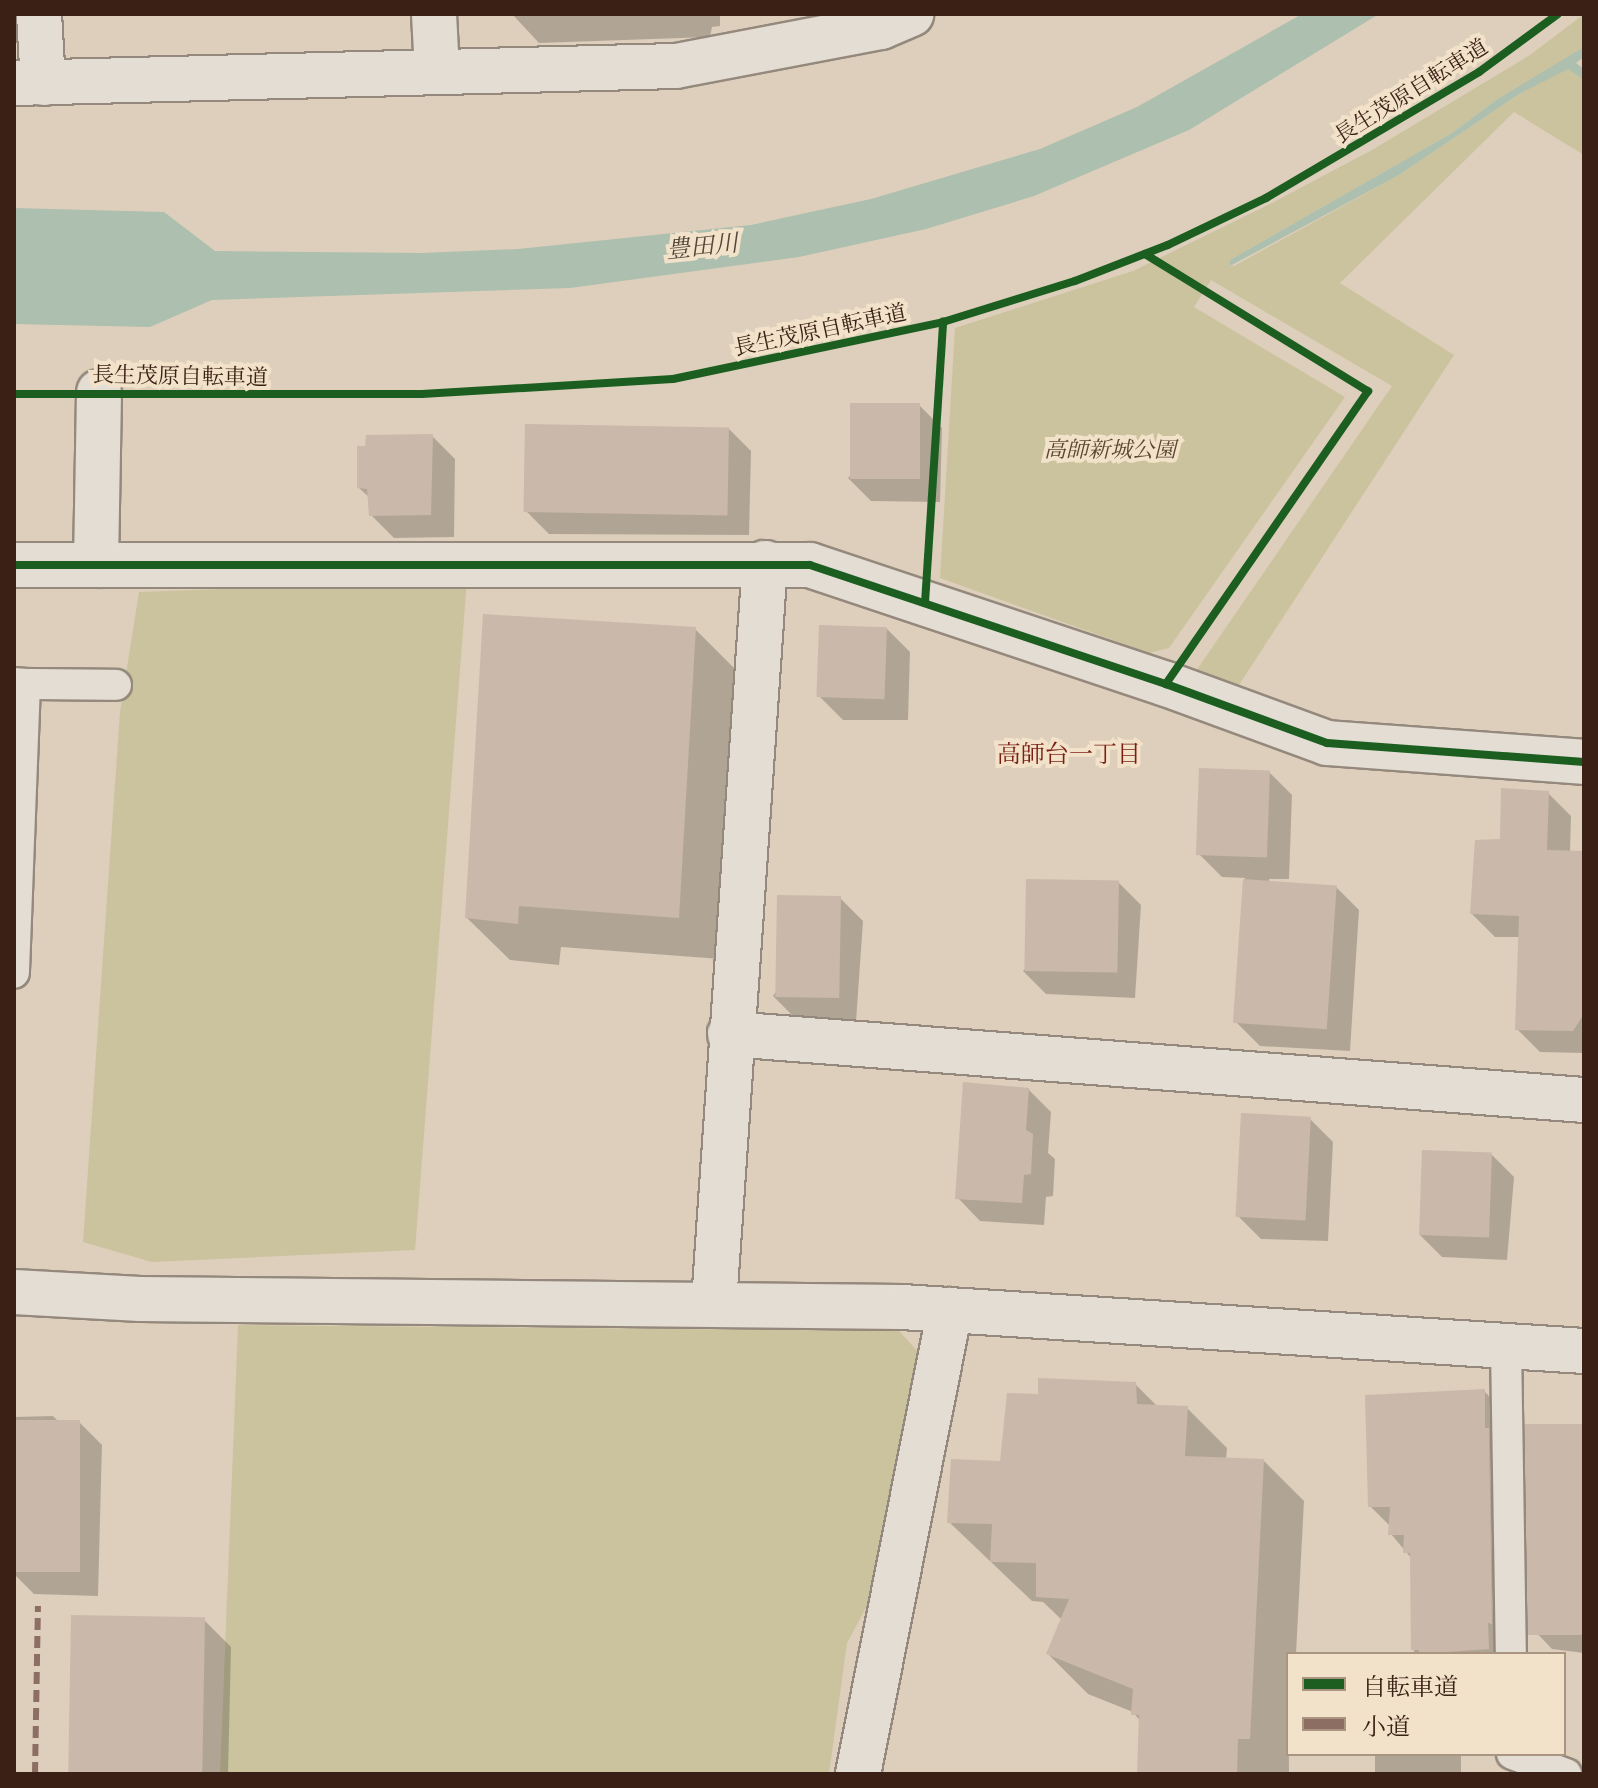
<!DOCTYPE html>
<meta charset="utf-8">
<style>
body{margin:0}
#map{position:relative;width:1598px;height:1788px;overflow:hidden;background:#ddcfbb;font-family:"IM FELL Great Primer","Noto Serif JP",serif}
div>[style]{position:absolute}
.green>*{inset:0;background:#cbc39e}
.water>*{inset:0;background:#adbfae}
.shadow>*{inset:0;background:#0003;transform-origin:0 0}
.building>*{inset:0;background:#cab8aa;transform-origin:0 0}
.roads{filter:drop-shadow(2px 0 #94897c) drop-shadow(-2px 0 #94897c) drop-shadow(0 2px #94897c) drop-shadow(0 -2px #94897c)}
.service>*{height:30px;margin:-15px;padding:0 15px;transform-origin:15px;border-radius:15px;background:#e4ddd3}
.minor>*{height:44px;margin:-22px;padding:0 22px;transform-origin:22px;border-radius:22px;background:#e4ddd3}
.quiet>*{height:6px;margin-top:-3px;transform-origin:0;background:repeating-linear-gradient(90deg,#8d6e63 0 12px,transparent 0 18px)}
.cycleway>*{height:8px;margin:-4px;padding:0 4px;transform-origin:4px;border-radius:4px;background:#1b5e20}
span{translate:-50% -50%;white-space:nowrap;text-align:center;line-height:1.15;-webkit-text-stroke:8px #f2e2ca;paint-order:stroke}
.street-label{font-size:22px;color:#3b2115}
.park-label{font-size:22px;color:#5c4731;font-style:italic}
.water-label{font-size:24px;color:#52473a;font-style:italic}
.neighbourhood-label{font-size:24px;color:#7a1f14}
.frame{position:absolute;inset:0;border:16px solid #3b2115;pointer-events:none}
.legend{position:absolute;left:1286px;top:1652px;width:280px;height:104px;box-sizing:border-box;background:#f2e2ca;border:2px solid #a99582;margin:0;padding:10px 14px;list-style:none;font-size:24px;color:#3b2115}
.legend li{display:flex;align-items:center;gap:16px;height:40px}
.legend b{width:40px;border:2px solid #a99582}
</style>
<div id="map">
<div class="green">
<div style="clip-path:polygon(1584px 14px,1584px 47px,1573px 56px,1496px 100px,1452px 133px,1230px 260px,1230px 266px,1234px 266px,1399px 175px,1519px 94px,1568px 68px,1584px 80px,1584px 155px,1514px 112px,1340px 283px,1454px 355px,1239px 685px,1196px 671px,1392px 386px,1211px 280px,1194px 307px,1345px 397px,1169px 648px,1149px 653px,940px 578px,955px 328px,1133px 271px,1270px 204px,1372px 150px,1530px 55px)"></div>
<div style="clip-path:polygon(467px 580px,415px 1250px,152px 1262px,83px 1242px,120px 712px,139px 592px)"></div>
<div style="clip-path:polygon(238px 1325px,899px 1331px,920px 1354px,868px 1604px,847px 1643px,829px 1774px,220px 1774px)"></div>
</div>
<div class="water">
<div style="clip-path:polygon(1302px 14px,1379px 14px,1189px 130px,1034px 196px,926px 229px,799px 257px,570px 288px,212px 300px,150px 327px,14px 324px,14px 208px,164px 212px,215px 251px,423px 253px,518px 249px,751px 225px,871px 199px,1040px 149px,1137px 107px)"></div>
<div style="clip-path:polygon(1584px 47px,1584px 57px,1576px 63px,1584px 69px,1584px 80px,1568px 69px,1519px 94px,1399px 175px,1230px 266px,1230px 260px,1452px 133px,1496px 100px)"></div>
</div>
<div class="shadow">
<div style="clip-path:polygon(512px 14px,733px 14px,720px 15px,720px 26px,712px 27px,710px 37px,539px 43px)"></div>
<div style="clip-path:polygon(919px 405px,942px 428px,940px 502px,871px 501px,848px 478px)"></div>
<div style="clip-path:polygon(728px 428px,751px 451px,749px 535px,549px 534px,526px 511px)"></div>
<div style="clip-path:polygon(432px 436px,455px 459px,454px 537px,394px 538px,371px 515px,370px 498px,359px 488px)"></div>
<div style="clip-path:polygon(695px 629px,738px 672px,720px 959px,561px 947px,559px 965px,510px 960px,467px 918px)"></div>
<div style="clip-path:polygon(887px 629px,910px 652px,908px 720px,843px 720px,820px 697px)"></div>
<div style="clip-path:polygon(1269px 772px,1292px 795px,1289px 879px,1269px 879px,1269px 882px,1336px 887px,1359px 910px,1350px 1051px,1260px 1046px,1237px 1023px,1245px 878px,1222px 877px,1199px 854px)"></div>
<div style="clip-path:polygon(1548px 793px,1571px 816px,1570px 853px,1584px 853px,1584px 1053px,1540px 1052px,1517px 1029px,1521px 937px,1495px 937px,1472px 914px,1502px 841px)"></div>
<div style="clip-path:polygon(1118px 882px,1141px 905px,1135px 998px,1046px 994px,1023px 971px)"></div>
<div style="clip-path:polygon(840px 898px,863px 921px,856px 1022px,796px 1019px,773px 996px)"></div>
<div style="clip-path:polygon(1028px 1089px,1051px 1112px,1048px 1153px,1055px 1159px,1053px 1196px,1046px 1197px,1044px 1225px,980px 1221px,958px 1198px)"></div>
<div style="clip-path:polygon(1310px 1119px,1333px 1142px,1328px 1241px,1261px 1239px,1238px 1216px)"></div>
<div style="clip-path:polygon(1491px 1154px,1514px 1177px,1507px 1260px,1442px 1257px,1419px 1234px)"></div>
<div style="clip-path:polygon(1135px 1384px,1158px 1407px,1187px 1408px,1227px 1448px,1226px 1460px,1264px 1461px,1304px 1501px,1296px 1654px,1288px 1654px,1289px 1774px,1139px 1774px,1141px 1722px,1133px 1712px,1088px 1694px,1048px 1654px,1062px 1620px,1043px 1602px,1032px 1601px,949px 1522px,1002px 1463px,1040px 1396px)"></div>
<div style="clip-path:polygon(1484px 1391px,1516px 1423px,1523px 1654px,1414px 1654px,1412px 1559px,1391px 1534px,1391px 1527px,1370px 1506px)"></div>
<div style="clip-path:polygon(53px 1416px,59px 1422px,79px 1422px,102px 1445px,98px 1596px,34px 1594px,14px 1574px,14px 1417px)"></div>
<div style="clip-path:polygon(1584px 1426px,1584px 1653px,1552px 1649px,1531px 1627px)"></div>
<div style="clip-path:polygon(204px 1620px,231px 1647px,228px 1774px,69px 1774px)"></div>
<div style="left:1375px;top:1754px;width:86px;height:20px"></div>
</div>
<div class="building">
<div style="left:850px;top:403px;width:70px;height:76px"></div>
<div style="left:525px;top:424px;width:204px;height:88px;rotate:1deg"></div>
<div style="clip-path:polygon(433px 434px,431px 515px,369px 516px,367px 489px,357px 488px,357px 446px,365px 446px,366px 435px)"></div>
<div style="clip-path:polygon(483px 614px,696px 627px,679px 918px,519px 906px,518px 924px,465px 918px)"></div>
<div style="left:819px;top:625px;width:68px;height:72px;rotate:2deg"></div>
<div style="left:1199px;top:768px;width:71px;height:87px;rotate:2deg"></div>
<div style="clip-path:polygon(1501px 788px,1549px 791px,1547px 850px,1584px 851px,1584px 1014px,1573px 1031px,1515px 1030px,1519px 916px,1470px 914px,1475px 840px,1500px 839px)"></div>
<div style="left:1026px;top:879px;width:93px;height:92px;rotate:1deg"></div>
<div style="left:1243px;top:879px;width:94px;height:144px;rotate:4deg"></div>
<div style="left:777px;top:895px;width:64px;height:102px;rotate:1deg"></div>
<div style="clip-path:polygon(963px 1082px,1029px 1088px,1026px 1130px,1033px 1134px,1031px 1174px,1024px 1175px,1022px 1203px,955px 1199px)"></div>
<div style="left:1241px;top:1113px;width:70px;height:104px;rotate:3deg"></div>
<div style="left:1422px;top:1150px;width:70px;height:85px;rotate:2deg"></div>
<div style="clip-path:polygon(1038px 1378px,1136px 1382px,1137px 1404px,1188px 1406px,1185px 1456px,1264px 1459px,1250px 1739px,1238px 1739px,1237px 1774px,1137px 1774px,1139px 1715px,1131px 1715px,1133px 1689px,1046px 1654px,1069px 1599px,1036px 1597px,1036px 1563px,990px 1562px,992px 1524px,947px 1523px,951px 1459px,1000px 1461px,1007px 1393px,1038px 1394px)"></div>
<div style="clip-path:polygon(1485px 1389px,1485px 1428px,1489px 1428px,1492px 1624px,1488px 1623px,1489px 1649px,1419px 1654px,1419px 1650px,1411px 1650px,1410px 1553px,1403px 1553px,1404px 1535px,1388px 1535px,1390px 1507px,1368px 1507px,1365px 1395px)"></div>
<div style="left:14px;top:1420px;width:66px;height:152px"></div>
<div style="left:1584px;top:1424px;width:211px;height:59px;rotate:90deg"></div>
<div style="left:71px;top:1615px;width:134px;height:159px;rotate:1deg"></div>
</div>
<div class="roads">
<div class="service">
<div style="left:14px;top:683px;width:11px;rotate:5deg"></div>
<div style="left:25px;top:684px;width:289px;rotate:92.2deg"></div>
<div style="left:25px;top:684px;width:91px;rotate:0.6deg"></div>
<div style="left:1506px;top:1345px;width:309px;rotate:89.1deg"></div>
<div style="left:1512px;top:1754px;width:58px;rotate:20.3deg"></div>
</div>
<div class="minor">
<div style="left:39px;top:14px;width:69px;rotate:86.7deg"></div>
<div style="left:434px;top:14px;width:57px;rotate:87deg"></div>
<div style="left:14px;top:83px;width:662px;rotate:-1.47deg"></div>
<div style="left:676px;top:66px;width:209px;rotate:-10.8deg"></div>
<div style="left:881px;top:27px;width:33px;rotate:-23deg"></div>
<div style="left:14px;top:565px;width:796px"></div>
<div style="left:810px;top:565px;width:375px;rotate:18.5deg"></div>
<div style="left:1166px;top:684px;width:171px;rotate:20.1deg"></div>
<div style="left:1327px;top:743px;width:258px;rotate:4.2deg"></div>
<div style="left:96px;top:565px;width:173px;rotate:-89deg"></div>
<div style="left:730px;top:1034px;width:857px;rotate:4.42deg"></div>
<div style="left:14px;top:1292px;width:126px;rotate:3.2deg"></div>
<div style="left:140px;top:1299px;width:762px;rotate:0.6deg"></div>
<div style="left:902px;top:1307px;width:683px;rotate:3.69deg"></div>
<div style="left:714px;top:1303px;width:742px;rotate:-86.06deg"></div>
<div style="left:858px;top:1774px;width:473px;rotate:-78.8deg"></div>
</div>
</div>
<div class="quiet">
<div style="left:35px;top:1774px;width:168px;rotate:-89deg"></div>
</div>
<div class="cycleway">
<div style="left:1145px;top:254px;width:262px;rotate:31.6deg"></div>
<div style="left:1368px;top:391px;width:356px;rotate:124.6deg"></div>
<div style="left:14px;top:394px;width:408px"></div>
<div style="left:422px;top:394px;width:251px;rotate:-3.4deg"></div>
<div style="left:673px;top:379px;width:276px;rotate:-11.9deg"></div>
<div style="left:943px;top:322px;width:138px;rotate:-17.3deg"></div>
<div style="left:1075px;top:281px;width:100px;rotate:-21.2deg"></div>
<div style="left:1168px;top:245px;width:109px;rotate:-25.6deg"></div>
<div style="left:1266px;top:198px;width:247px;rotate:-30.6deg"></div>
<div style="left:1479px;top:72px;width:98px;rotate:-36.3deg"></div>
<div style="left:14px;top:565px;width:796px"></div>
<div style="left:810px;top:565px;width:375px;rotate:18.5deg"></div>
<div style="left:1166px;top:684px;width:171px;rotate:20.1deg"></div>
<div style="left:1327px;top:743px;width:258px;rotate:4.2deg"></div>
<div style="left:925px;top:603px;width:282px;rotate:-86.3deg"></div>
</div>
<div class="street-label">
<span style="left:1411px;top:91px;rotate:-32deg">長生茂原自転車道</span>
<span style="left:820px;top:330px;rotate:-12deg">長生茂原自転車道</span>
<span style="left:180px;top:376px;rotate:1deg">長生茂原自転車道</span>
</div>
<div class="park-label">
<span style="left:1110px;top:450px">高師新城公園</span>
</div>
<div class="water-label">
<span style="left:702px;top:247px;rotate:-6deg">豊田川</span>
</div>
<div class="neighbourhood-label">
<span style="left:1069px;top:755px">高師台一丁目</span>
</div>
<div class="frame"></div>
<ul class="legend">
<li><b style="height:10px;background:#1b5e20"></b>自転車道</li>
<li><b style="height:10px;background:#8d6e63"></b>小道</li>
</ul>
</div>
